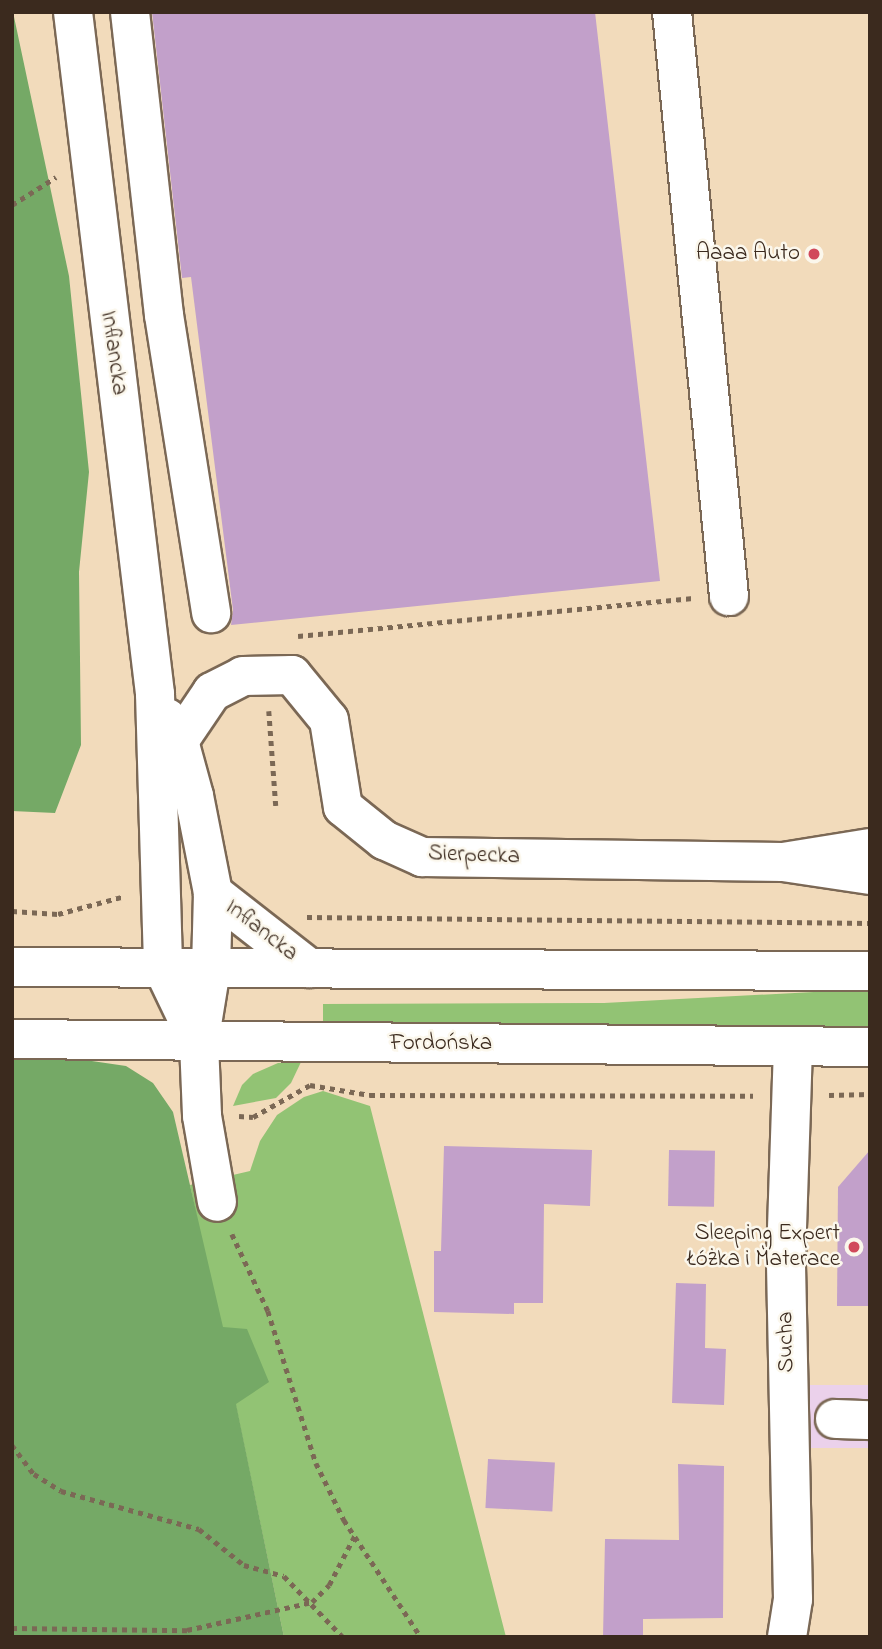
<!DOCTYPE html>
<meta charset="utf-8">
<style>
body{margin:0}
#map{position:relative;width:882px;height:1649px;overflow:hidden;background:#f2dbbb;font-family:"Indie Flower",sans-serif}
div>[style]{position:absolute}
.built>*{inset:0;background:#ebd1eb;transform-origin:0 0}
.green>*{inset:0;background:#92c374}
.forest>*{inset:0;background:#75a966}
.building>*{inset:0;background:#c2a0ca;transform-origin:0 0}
.path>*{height:4.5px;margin-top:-2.25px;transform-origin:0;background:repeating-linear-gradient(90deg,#7b6855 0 5px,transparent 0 10px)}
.roads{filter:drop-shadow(2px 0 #7b6855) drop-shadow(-2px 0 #7b6855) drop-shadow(0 2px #7b6855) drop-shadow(0 -2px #7b6855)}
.minor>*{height:38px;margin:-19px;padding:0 19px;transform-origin:19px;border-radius:19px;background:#fff}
.major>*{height:38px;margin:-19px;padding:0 19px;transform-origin:19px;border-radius:19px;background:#fff}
.dots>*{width:19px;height:19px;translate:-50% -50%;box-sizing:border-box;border:4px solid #fbf7ec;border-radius:50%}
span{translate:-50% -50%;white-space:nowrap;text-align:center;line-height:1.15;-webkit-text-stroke:5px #fbf7ec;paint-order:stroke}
.poi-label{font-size:23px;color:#3b2a1e}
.right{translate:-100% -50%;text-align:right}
.street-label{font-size:23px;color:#3b2a1e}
.frame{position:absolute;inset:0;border:14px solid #3b2a1e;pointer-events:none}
</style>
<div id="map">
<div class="built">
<div style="left:805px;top:1385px;width:65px;height:63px"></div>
</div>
<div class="green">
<div style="clip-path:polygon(870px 989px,870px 1032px,323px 1022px,323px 1004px,604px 1003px)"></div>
<div style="clip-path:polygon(301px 1062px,291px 1083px,276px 1098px,233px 1106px,242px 1085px,253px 1074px,278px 1063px)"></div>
<div style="clip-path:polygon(323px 1091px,370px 1106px,506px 1637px,284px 1637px,190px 1185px,250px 1171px,260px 1141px,277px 1115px,304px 1097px)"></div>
</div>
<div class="forest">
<div style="clip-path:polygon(13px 12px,69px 276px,89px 472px,79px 572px,81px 745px,55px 813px,12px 811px)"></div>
<div style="clip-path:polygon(12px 1059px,85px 1060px,126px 1066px,153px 1083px,173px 1112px,223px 1327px,247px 1329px,269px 1382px,236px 1404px,284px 1637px,12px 1637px)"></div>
</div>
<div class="building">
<div style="clip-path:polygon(152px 12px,595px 12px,660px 581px,231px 625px,233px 610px,191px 277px,182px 278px)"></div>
<div style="clip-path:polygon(444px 1146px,592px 1150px,590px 1206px,544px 1204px,543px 1303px,514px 1303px,514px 1314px,434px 1312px,434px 1251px,441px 1251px)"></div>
<div style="left:669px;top:1150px;width:46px;height:56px;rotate:1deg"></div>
<div style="clip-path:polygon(870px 1150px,870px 1306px,837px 1306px,838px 1187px)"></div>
<div style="clip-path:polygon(676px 1283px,706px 1284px,705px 1348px,726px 1349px,724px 1405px,672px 1403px)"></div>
<div style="left:488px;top:1459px;width:67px;height:49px;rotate:3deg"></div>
<div style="clip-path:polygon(678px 1464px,724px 1466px,723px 1618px,643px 1619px,643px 1637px,603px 1637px,605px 1539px,679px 1540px)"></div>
</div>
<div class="path">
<div style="left:12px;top:205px;width:52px;rotate:-32.5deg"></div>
<div style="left:298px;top:636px;width:397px;rotate:-5.5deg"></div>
<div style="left:269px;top:711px;width:95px;rotate:85.8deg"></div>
<div style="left:12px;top:911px;width:46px;rotate:3.7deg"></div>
<div style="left:58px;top:914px;width:69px;rotate:-15deg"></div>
<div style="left:307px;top:917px;width:563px;rotate:0.61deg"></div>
<div style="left:829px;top:1095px;width:41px;rotate:-1.4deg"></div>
<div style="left:239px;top:1116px;width:14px;rotate:4deg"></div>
<div style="left:253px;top:1117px;width:65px;rotate:-29.3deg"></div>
<div style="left:310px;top:1085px;width:61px;rotate:9.5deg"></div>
<div style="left:370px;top:1095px;width:383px;rotate:0.1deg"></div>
<div style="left:232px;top:1234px;width:85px;rotate:64.9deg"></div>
<div style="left:268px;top:1311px;width:159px;rotate:72.5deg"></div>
<div style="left:316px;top:1463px;width:64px;rotate:63.8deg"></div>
<div style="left:344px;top:1520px;width:140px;rotate:56.7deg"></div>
<div style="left:12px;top:1445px;width:36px;rotate:53deg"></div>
<div style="left:34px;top:1474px;width:32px;rotate:32deg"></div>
<div style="left:61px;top:1491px;width:143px;rotate:15.4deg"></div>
<div style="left:199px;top:1529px;width:58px;rotate:38.7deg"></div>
<div style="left:244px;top:1565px;width:41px;rotate:15.4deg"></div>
<div style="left:284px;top:1576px;width:85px;rotate:46deg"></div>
<div style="left:12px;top:1628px;width:175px;rotate:0.7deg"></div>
<div style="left:187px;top:1630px;width:128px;rotate:-12.6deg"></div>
<div style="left:312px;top:1602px;width:24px;rotate:-45deg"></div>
<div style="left:329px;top:1585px;width:56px;rotate:-62.5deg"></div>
</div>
<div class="roads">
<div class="minor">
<div style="left:73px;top:12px;width:687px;rotate:83.14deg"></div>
<div style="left:155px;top:694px;width:274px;rotate:88.3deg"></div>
<div style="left:163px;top:968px;width:83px;rotate:64.4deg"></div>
<div style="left:130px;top:12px;width:305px;rotate:83.6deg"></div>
<div style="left:164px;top:315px;width:302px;rotate:81deg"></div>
<div style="left:672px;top:12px;width:587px;rotate:84.43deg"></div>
<div style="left:167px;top:718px;width:26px;rotate:62deg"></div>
<div style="left:179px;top:741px;width:57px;rotate:74.7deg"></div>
<div style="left:194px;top:796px;width:99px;rotate:78.9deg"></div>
<div style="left:213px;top:893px;width:76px;rotate:91.5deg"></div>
<div style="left:211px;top:969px;width:75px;rotate:99.2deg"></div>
<div style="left:199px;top:1043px;width:73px;rotate:87.6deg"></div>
<div style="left:202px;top:1116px;width:87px;rotate:80.1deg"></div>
<div style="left:179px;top:741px;width:59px;rotate:-56deg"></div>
<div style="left:212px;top:692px;width:35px;rotate:-27deg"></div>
<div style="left:243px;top:676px;width:49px;rotate:-1.2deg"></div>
<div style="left:292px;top:675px;width:58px;rotate:50.6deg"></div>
<div style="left:329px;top:720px;width:88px;rotate:80.9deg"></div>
<div style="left:343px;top:807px;width:53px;rotate:38.8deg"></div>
<div style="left:384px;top:840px;width:42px;rotate:24.1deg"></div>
<div style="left:422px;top:857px;width:361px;rotate:0.8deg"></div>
<div style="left:870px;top:848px;width:88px;rotate:170.9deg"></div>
<div style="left:783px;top:862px;width:88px;rotate:8.5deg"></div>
<div style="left:213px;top:893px;width:122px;rotate:38deg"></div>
<div style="left:835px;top:1419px;width:35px;rotate:2deg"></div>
<div style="left:787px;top:1637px;width:38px;rotate:-81deg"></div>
<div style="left:793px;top:1599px;width:341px;rotate:-91.2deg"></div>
<div style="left:786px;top:1258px;width:212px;rotate:-88.1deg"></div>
</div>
<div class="major">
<div style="left:12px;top:967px;width:858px;rotate:0.27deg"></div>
<div style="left:12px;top:1039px;width:858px;rotate:0.53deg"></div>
</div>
</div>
<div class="dots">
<div style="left:814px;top:254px;background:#d1495b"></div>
<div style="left:854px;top:1247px;background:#d1495b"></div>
</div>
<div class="poi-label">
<span class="right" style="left:800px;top:254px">Aaaa Auto</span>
<span class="right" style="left:840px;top:1247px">Sleeping Expert<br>Łóżka i Materace</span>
</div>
<div class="street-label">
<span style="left:113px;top:353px;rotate:82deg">Inflancka</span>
<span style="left:474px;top:856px;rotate:2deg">Sierpecka</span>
<span style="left:261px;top:931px;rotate:38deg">Inflancka</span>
<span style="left:441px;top:1044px">Fordońska</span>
<span style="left:787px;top:1342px;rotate:-91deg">Sucha</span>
</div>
<div class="frame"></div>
</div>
